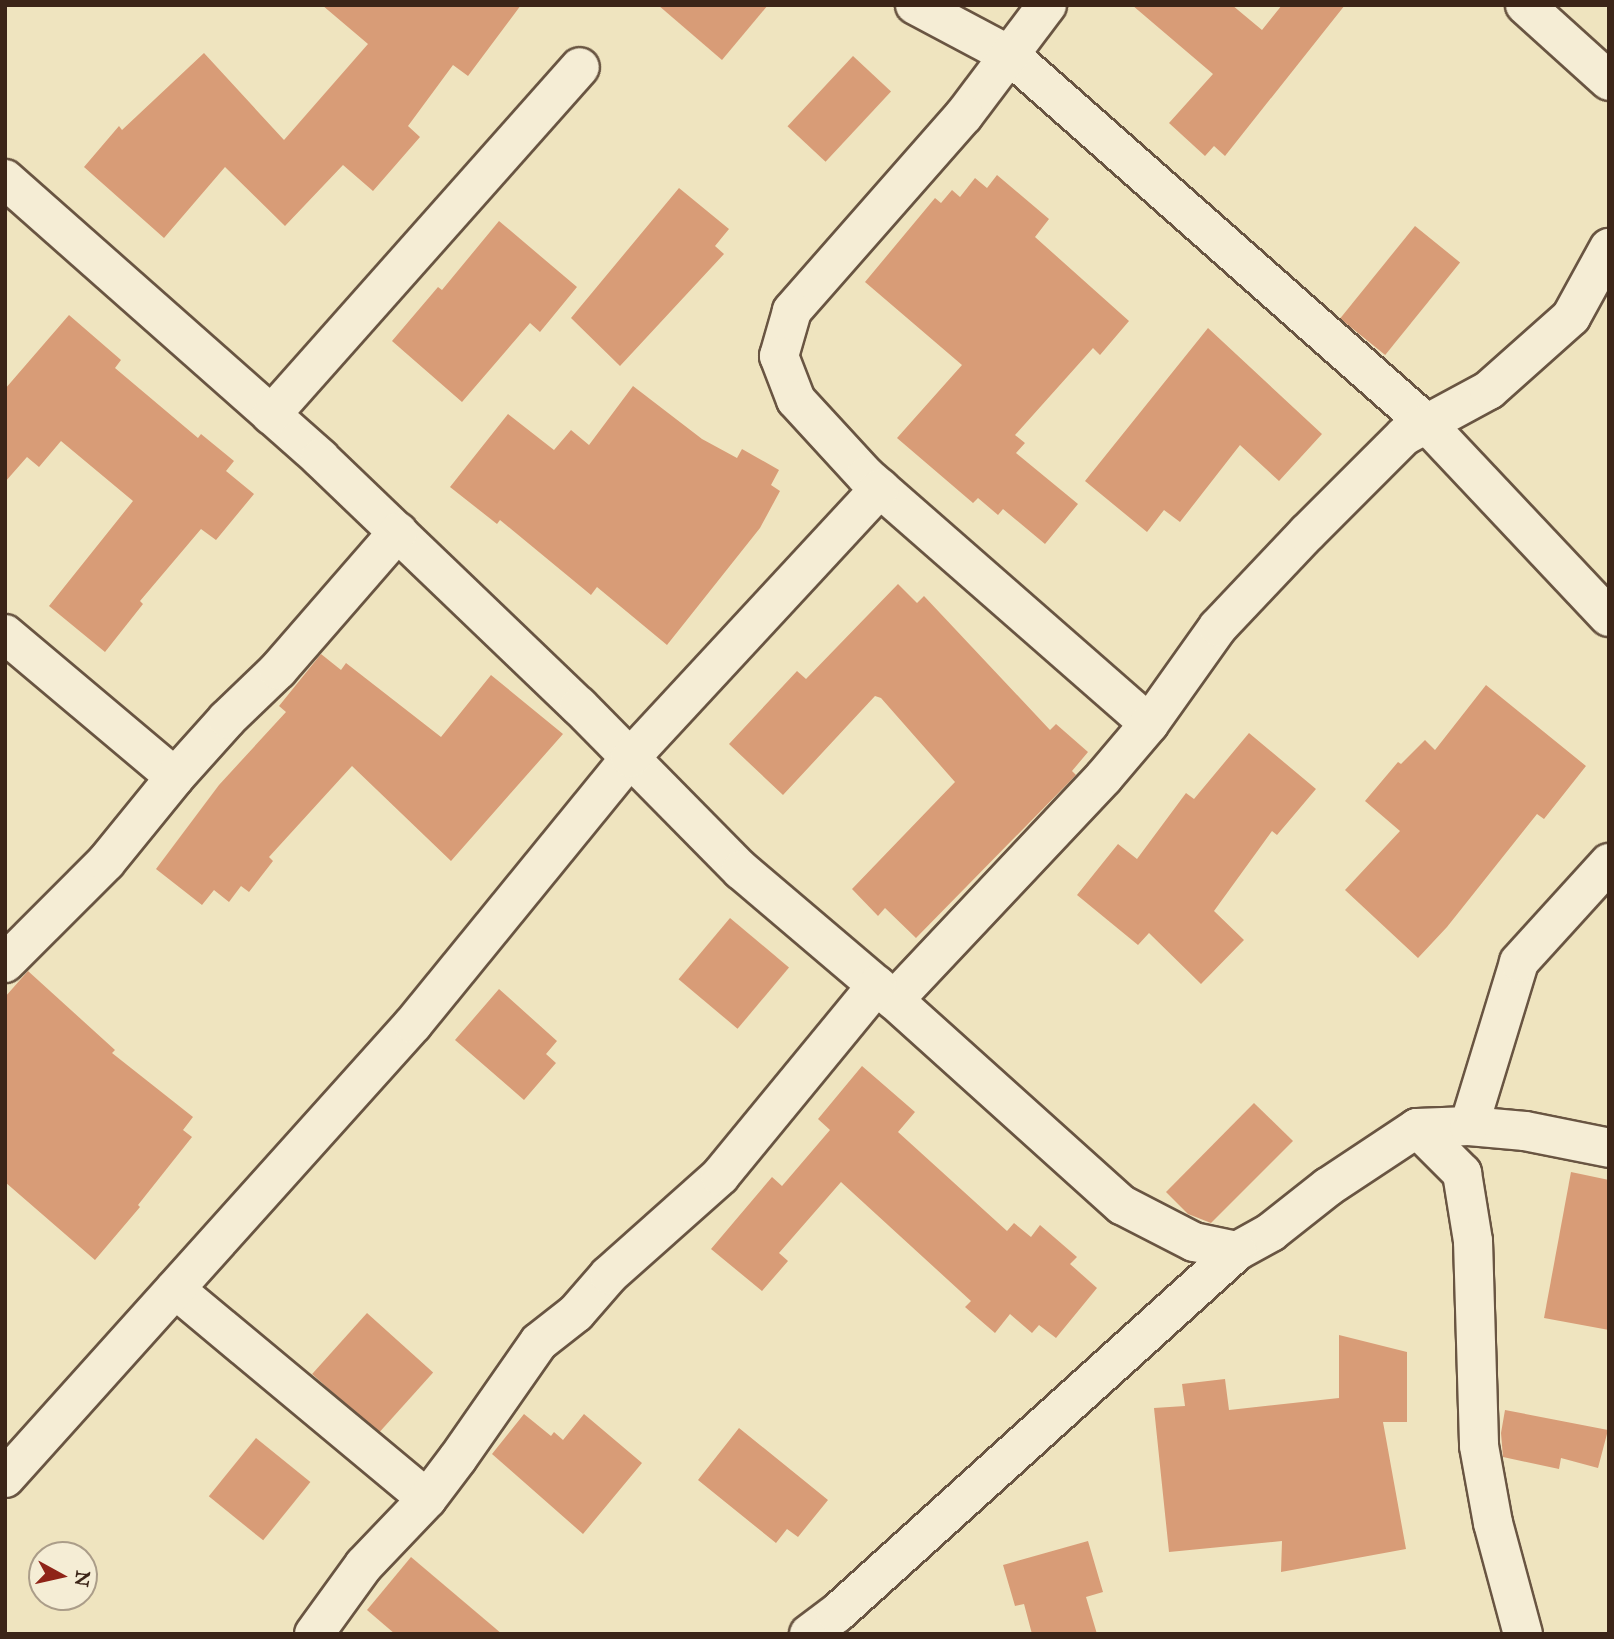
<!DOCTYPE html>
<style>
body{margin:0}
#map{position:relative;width:1614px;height:1639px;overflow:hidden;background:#efe4bf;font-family:"IM FELL Great Primer",serif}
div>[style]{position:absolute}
.building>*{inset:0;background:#d89c77;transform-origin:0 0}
.roads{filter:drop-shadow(2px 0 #695542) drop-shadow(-2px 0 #695542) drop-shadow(0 2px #695542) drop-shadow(0 -2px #695542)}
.minor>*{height:38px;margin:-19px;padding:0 19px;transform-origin:19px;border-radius:19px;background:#f5edd5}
span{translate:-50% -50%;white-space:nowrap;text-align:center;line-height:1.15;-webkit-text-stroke:6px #f5edd5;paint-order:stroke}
.frame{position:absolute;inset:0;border:7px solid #3c2518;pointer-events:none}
.north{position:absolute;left:28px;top:1541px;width:70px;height:70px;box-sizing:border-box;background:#f5edd5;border:2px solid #ab9d89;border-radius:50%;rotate:98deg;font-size:19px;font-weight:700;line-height:28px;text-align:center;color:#3c2518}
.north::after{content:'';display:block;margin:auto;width:24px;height:32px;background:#8f2418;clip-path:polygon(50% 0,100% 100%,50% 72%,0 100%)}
</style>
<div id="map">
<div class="building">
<div style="clip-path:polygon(322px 5px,521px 5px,468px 76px,453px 65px,408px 126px,420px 137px,373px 191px,343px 165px,285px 226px,225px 167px,164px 238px,84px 167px,119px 126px,122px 130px,204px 53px,284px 140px,368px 44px)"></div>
<div style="clip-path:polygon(658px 5px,768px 5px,722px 60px)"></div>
<div style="clip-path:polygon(1132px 5px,1232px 5px,1262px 30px,1282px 5px,1345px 5px,1225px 156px,1214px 146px,1205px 156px,1169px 123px,1213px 74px)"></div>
<div style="left:853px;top:56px;width:52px;height:96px;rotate:43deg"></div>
<div style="clip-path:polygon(997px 175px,1049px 219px,1035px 237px,1129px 321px,1100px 355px,1093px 348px,1015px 435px,1025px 443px,1016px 453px,1078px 504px,1045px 544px,1003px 509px,998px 515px,978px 498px,973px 503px,897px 438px,962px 365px,865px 282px,935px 198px,941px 203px,952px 190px,960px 197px,975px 178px,987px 188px)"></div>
<div style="clip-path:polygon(679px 188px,729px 229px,715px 246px,724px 254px,620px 366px,571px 318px)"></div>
<div style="clip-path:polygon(499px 221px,577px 287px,540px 332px,530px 323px,462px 402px,392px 341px,438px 287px,442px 290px)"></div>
<div style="left:1415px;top:226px;width:58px;height:119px;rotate:39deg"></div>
<div style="clip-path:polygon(69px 315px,121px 360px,115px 368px,198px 438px,201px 434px,234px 461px,226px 471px,254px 494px,216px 540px,201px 529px,140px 601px,143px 604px,105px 652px,49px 606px,133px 501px,61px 441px,39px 467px,27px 457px,5px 482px,5px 389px)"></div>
<div style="clip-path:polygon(1208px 328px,1322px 434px,1279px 481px,1240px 445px,1180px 522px,1164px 510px,1147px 532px,1085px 481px)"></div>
<div style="clip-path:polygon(633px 386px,702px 439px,737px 458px,742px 449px,779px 470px,771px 485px,780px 491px,760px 528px,667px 645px,597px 587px,591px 595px,500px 520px,497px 524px,450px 487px,508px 414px,554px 450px,571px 430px,589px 445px)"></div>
<div style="clip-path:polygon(898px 584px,917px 603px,924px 596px,1050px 730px,1056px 724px,1088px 752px,1072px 771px,1076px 775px,916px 938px,885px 908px,878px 916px,852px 889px,955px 782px,881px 698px,875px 696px,783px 795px,729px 744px,797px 671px,806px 679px)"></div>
<div style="clip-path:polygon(321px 654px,341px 670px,346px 663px,441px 737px,491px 675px,563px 734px,451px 861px,352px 766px,269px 857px,273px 861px,249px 892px,241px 886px,229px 902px,214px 890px,202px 905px,156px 869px,219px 785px,286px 712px,279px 706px)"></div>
<div style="clip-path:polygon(1486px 685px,1586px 766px,1544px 819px,1537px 814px,1447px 927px,1418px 958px,1345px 890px,1400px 831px,1365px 801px,1398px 762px,1401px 764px,1425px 740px,1435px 750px)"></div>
<div style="clip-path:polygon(1249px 733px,1316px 789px,1277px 835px,1272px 831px,1214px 911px,1244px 940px,1201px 984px,1149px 933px,1138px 945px,1077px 895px,1118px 844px,1137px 859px,1186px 793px,1194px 799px)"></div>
<div style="left:730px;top:918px;width:77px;height:80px;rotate:40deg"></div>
<div style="clip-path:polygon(28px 971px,115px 1050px,112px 1053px,193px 1117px,183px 1130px,192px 1137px,138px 1205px,140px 1207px,95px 1260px,5px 1182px,5px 997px)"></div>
<div style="clip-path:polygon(499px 989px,557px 1041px,546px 1054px,556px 1063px,524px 1100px,455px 1040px)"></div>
<div style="clip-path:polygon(862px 1066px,915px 1112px,898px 1132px,1007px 1231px,1014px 1223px,1031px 1237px,1040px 1225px,1077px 1257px,1070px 1264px,1097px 1288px,1056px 1338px,1039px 1325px,1032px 1333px,1010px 1314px,995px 1333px,965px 1307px,971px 1301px,841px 1182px,779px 1253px,788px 1261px,762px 1291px,711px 1249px,772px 1177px,782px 1186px,830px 1130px,818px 1119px)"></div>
<div style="clip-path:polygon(1254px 1103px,1293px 1141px,1211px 1223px,1188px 1214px,1166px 1192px)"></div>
<div style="clip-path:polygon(1571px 1172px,1609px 1180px,1609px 1330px,1544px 1318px)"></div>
<div style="left:367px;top:1313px;width:89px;height:82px;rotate:42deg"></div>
<div style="clip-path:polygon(1339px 1335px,1407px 1352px,1407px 1422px,1383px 1422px,1406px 1549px,1281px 1572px,1282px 1541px,1169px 1552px,1154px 1408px,1185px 1406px,1182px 1384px,1225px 1379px,1229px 1410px,1339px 1398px)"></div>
<div style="clip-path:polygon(1505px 1410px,1608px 1430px,1598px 1468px,1561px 1458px,1559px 1469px,1503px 1457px,1501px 1433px)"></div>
<div style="clip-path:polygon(524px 1414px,551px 1436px,554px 1432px,563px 1440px,584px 1414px,642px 1463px,583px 1534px,492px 1454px)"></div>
<div style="clip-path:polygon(739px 1428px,828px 1500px,798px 1537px,787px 1529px,776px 1543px,698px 1480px)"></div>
<div style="left:256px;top:1438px;width:70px;height:75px;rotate:39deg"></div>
<div style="clip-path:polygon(1088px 1541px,1103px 1592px,1086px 1597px,1097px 1634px,1032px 1634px,1024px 1604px,1015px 1606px,1003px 1565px)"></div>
<div style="clip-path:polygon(411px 1557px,502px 1634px,395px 1634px,367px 1610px)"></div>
</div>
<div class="roads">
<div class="minor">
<div style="left:915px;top:5px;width:109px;rotate:28deg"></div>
<div style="left:1011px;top:56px;width:555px;rotate:41.5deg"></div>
<div style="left:1427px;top:424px;width:265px;rotate:46.7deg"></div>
<div style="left:1047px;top:5px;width:138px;rotate:127deg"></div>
<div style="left:964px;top:115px;width:261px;rotate:131.3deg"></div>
<div style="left:792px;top:311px;width:47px;rotate:106.1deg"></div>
<div style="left:779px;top:356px;width:47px;rotate:68.9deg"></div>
<div style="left:796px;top:400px;width:103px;rotate:47.4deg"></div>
<div style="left:866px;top:476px;width:376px;rotate:41.2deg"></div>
<div style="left:1525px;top:5px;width:113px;rotate:42.1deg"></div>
<div style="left:5px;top:179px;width:421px;rotate:41.5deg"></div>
<div style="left:320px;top:458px;width:359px;rotate:43.8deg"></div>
<div style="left:579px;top:706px;width:231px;rotate:45.4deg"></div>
<div style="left:741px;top:870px;width:201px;rotate:40.4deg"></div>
<div style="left:894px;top:1000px;width:307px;rotate:42deg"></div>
<div style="left:1122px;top:1205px;width:81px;rotate:27.2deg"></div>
<div style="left:1194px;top:1242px;width:44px;rotate:11.8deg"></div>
<div style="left:1237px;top:1251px;width:39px;rotate:-29deg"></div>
<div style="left:1271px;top:1232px;width:73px;rotate:-38.3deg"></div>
<div style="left:1328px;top:1187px;width:107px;rotate:-33.5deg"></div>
<div style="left:1417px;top:1128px;width:52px;rotate:-2.2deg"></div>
<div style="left:1469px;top:1126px;width:56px;rotate:5.1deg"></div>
<div style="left:1525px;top:1131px;width:86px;rotate:11.4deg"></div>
<div style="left:271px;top:415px;width:465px;rotate:-48.4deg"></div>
<div style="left:5px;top:634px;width:222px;rotate:40.1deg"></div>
<div style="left:5px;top:963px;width:143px;rotate:-45deg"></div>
<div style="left:106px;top:862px;width:109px;rotate:-50.9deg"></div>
<div style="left:175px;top:777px;width:78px;rotate:-48.1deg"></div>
<div style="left:227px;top:719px;width:71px;rotate:-43.9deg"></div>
<div style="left:278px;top:670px;width:183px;rotate:-49deg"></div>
<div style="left:894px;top:1000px;width:306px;rotate:-46.7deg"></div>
<div style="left:1104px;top:777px;width:70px;rotate:-49.7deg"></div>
<div style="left:1149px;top:724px;width:119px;rotate:-54.6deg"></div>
<div style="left:1218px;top:627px;width:129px;rotate:-46.6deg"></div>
<div style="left:1307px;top:533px;width:137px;rotate:-45deg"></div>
<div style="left:1404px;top:436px;width:97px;rotate:-28.4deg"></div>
<div style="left:1489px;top:390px;width:110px;rotate:-41.7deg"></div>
<div style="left:1571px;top:317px;width:79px;rotate:-61.2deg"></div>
<div style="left:1469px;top:1126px;width:171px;rotate:-73deg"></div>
<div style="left:1519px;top:962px;width:134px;rotate:-47.7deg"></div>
<div style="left:1417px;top:1128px;width:64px;rotate:45deg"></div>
<div style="left:1462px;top:1173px;width:69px;rotate:80.8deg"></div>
<div style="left:1473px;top:1241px;width:205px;rotate:88.3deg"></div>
<div style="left:1479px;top:1446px;width:78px;rotate:79.7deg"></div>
<div style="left:1493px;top:1523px;width:115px;rotate:74.9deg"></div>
<div style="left:175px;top:1289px;width:328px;rotate:39.8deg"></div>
<div style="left:5px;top:1478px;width:610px;rotate:-48.05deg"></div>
<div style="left:413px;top:1024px;width:343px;rotate:-50.8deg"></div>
<div style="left:630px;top:758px;width:368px;rotate:-47.2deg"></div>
<div style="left:314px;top:1634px;width:85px;rotate:-54.1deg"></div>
<div style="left:364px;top:1565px;width:91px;rotate:-46.3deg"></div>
<div style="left:427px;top:1499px;width:51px;rotate:-52.9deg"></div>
<div style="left:458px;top:1458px;width:141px;rotate:-55.1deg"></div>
<div style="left:539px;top:1342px;width:47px;rotate:-38.1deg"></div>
<div style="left:576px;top:1313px;width:50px;rotate:-49deg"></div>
<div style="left:609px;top:1275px;width:149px;rotate:-41.7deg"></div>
<div style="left:720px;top:1176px;width:247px;rotate:-50.6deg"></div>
<div style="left:809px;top:1634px;width:34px;rotate:-37deg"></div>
<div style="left:836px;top:1614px;width:541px;rotate:-42.15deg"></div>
</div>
</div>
<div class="frame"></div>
<div class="north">N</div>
</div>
